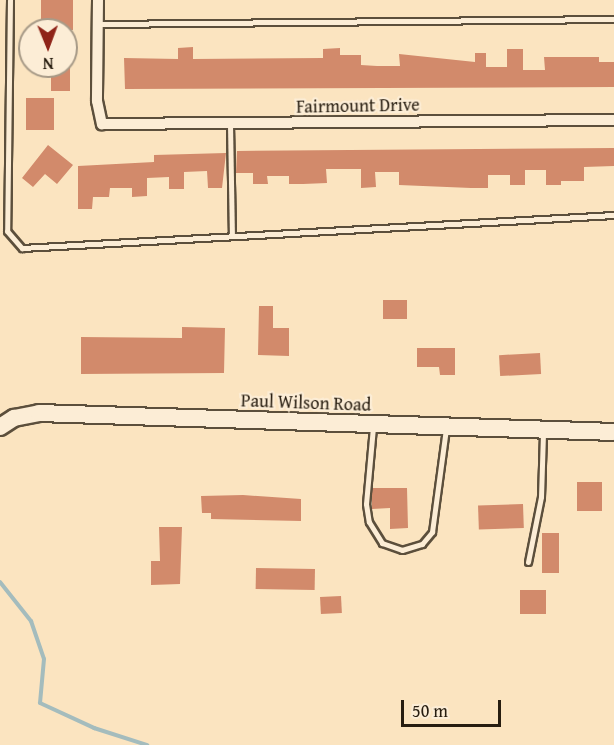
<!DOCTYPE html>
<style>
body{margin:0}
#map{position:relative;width:614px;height:745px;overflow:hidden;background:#fbe4c0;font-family:"Gentium Book Plus",serif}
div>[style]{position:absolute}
.stream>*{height:4px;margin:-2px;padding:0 2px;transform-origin:2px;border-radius:2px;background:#a4bcbd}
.building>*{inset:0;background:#d28a6b;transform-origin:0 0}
.roads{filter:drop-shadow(2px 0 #5c4f3c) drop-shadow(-2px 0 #5c4f3c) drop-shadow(0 2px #5c4f3c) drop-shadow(0 -2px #5c4f3c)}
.lane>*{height:5px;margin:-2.5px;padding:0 2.5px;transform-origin:2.5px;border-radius:2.5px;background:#fcedd6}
.street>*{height:10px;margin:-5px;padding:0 5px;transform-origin:5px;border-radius:5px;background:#fcedd6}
.secondary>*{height:16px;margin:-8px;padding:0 8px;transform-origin:8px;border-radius:8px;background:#fcedd6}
span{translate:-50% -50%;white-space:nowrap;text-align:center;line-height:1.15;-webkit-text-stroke:4.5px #fcedd6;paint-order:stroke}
.street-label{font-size:18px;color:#271d10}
.north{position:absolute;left:18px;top:18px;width:60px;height:60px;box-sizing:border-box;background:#fcedd6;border:2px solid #a79a87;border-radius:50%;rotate:179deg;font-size:16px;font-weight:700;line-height:24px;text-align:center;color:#271d10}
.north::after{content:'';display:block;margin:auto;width:21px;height:27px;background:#8f2418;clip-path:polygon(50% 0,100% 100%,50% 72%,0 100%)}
.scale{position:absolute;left:401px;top:700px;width:100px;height:27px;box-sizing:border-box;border:3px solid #271d10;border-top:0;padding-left:8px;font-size:18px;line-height:21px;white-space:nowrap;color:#271d10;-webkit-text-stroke:4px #fcedd6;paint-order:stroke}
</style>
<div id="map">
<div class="stream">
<div style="left:0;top:582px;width:50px;rotate:51.5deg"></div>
<div style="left:31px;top:621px;width:40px;rotate:71.1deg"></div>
<div style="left:44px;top:659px;width:44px;rotate:95.2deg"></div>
<div style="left:40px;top:703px;width:60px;rotate:24.8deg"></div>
<div style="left:94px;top:728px;width:56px;rotate:17.8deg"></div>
</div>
<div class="building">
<div style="left:41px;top:0;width:32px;height:30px"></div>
<div style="clip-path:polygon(193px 47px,193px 59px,323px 58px,323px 49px,340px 48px,340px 55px,361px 55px,361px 65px,377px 66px,400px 66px,399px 54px,475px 62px,475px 53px,486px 53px,486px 67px,507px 67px,507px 49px,523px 49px,523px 70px,545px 70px,544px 57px,599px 57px,599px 62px,614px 62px,614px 87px,125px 89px,124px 58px,178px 59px,178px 48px)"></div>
<div style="left:51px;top:66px;width:19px;height:25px"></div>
<div style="left:26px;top:98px;width:28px;height:32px"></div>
<div style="clip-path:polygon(48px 145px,73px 165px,57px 184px,45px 174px,33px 187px,22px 178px)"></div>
<div style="clip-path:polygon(614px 148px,614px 166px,584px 167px,584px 181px,561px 181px,561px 185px,546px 185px,546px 170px,525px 170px,525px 185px,510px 185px,510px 175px,488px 175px,488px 188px,471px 188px,399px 185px,399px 172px,375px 172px,376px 187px,361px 188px,361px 169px,326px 169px,327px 183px,303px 184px,289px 184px,289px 176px,267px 176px,268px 184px,253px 184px,253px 173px,236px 173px,237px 151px)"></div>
<div style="clip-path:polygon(226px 153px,222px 188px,208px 188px,207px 171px,184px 172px,184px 189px,169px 189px,169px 177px,147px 178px,147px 196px,132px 197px,132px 188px,110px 188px,109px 197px,93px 197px,92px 209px,78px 209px,78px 166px,154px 162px,154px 155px)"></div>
<div style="left:383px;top:300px;width:24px;height:19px"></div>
<div style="clip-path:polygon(259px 306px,273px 306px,273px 328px,289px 328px,289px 356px,258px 355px)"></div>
<div style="clip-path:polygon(182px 327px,225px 328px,224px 373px,81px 374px,81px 337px,182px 338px)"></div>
<div style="clip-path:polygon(417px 348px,455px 348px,455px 375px,440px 375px,439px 367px,417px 367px)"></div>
<div style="left:540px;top:353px;width:21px;height:41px;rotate:87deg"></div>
<div style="left:577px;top:482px;width:25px;height:29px"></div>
<div style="clip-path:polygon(372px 488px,407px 488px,408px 528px,390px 529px,390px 508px,372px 509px)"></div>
<div style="clip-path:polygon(243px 495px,301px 499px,301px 521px,211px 519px,211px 513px,202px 513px,201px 496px)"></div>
<div style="left:523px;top:504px;width:24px;height:45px;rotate:88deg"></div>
<div style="clip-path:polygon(159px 527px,182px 527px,180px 584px,151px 585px,151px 561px,160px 561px)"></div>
<div style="left:542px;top:533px;width:17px;height:40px"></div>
<div style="left:256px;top:568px;width:59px;height:21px;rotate:1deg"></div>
<div style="left:520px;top:590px;width:26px;height:24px"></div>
<div style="left:341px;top:596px;width:17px;height:21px;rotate:87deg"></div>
</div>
<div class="roads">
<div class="lane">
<div style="left:10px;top:0;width:231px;rotate:90.7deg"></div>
<div style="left:7px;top:231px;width:23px;rotate:49deg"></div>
<div style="left:22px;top:248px;width:593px;rotate:-3.19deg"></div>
<div style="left:97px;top:24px;width:517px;rotate:-0.55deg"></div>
<div style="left:230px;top:124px;width:112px;rotate:89deg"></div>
<div style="left:373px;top:427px;width:77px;rotate:95.2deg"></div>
<div style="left:366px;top:504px;width:18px;rotate:81deg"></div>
<div style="left:369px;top:522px;width:25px;rotate:58deg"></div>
<div style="left:382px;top:543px;width:21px;rotate:19deg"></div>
<div style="left:402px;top:550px;width:21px;rotate:-17deg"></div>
<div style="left:422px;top:544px;width:16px;rotate:-50deg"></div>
<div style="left:432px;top:532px;width:104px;rotate:-82.3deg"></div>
<div style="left:528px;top:562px;width:66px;rotate:-78.7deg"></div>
<div style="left:541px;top:497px;width:65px;rotate:-88.2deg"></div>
</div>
<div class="street">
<div style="left:98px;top:0;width:101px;rotate:90.6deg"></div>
<div style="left:97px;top:101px;width:24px;rotate:78deg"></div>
<div style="left:102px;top:124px;width:512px;rotate:-0.45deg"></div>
</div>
<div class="secondary">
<div style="left:0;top:427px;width:17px;rotate:-33deg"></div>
<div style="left:14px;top:418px;width:25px;rotate:-11deg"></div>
<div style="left:39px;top:413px;width:575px;rotate:1.89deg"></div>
</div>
</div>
<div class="street-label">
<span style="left:358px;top:106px;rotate:-1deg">Fairmount Drive</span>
<span style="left:306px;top:403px;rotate:2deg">Paul Wilson Road</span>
</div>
<div class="north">N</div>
<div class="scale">50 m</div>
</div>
